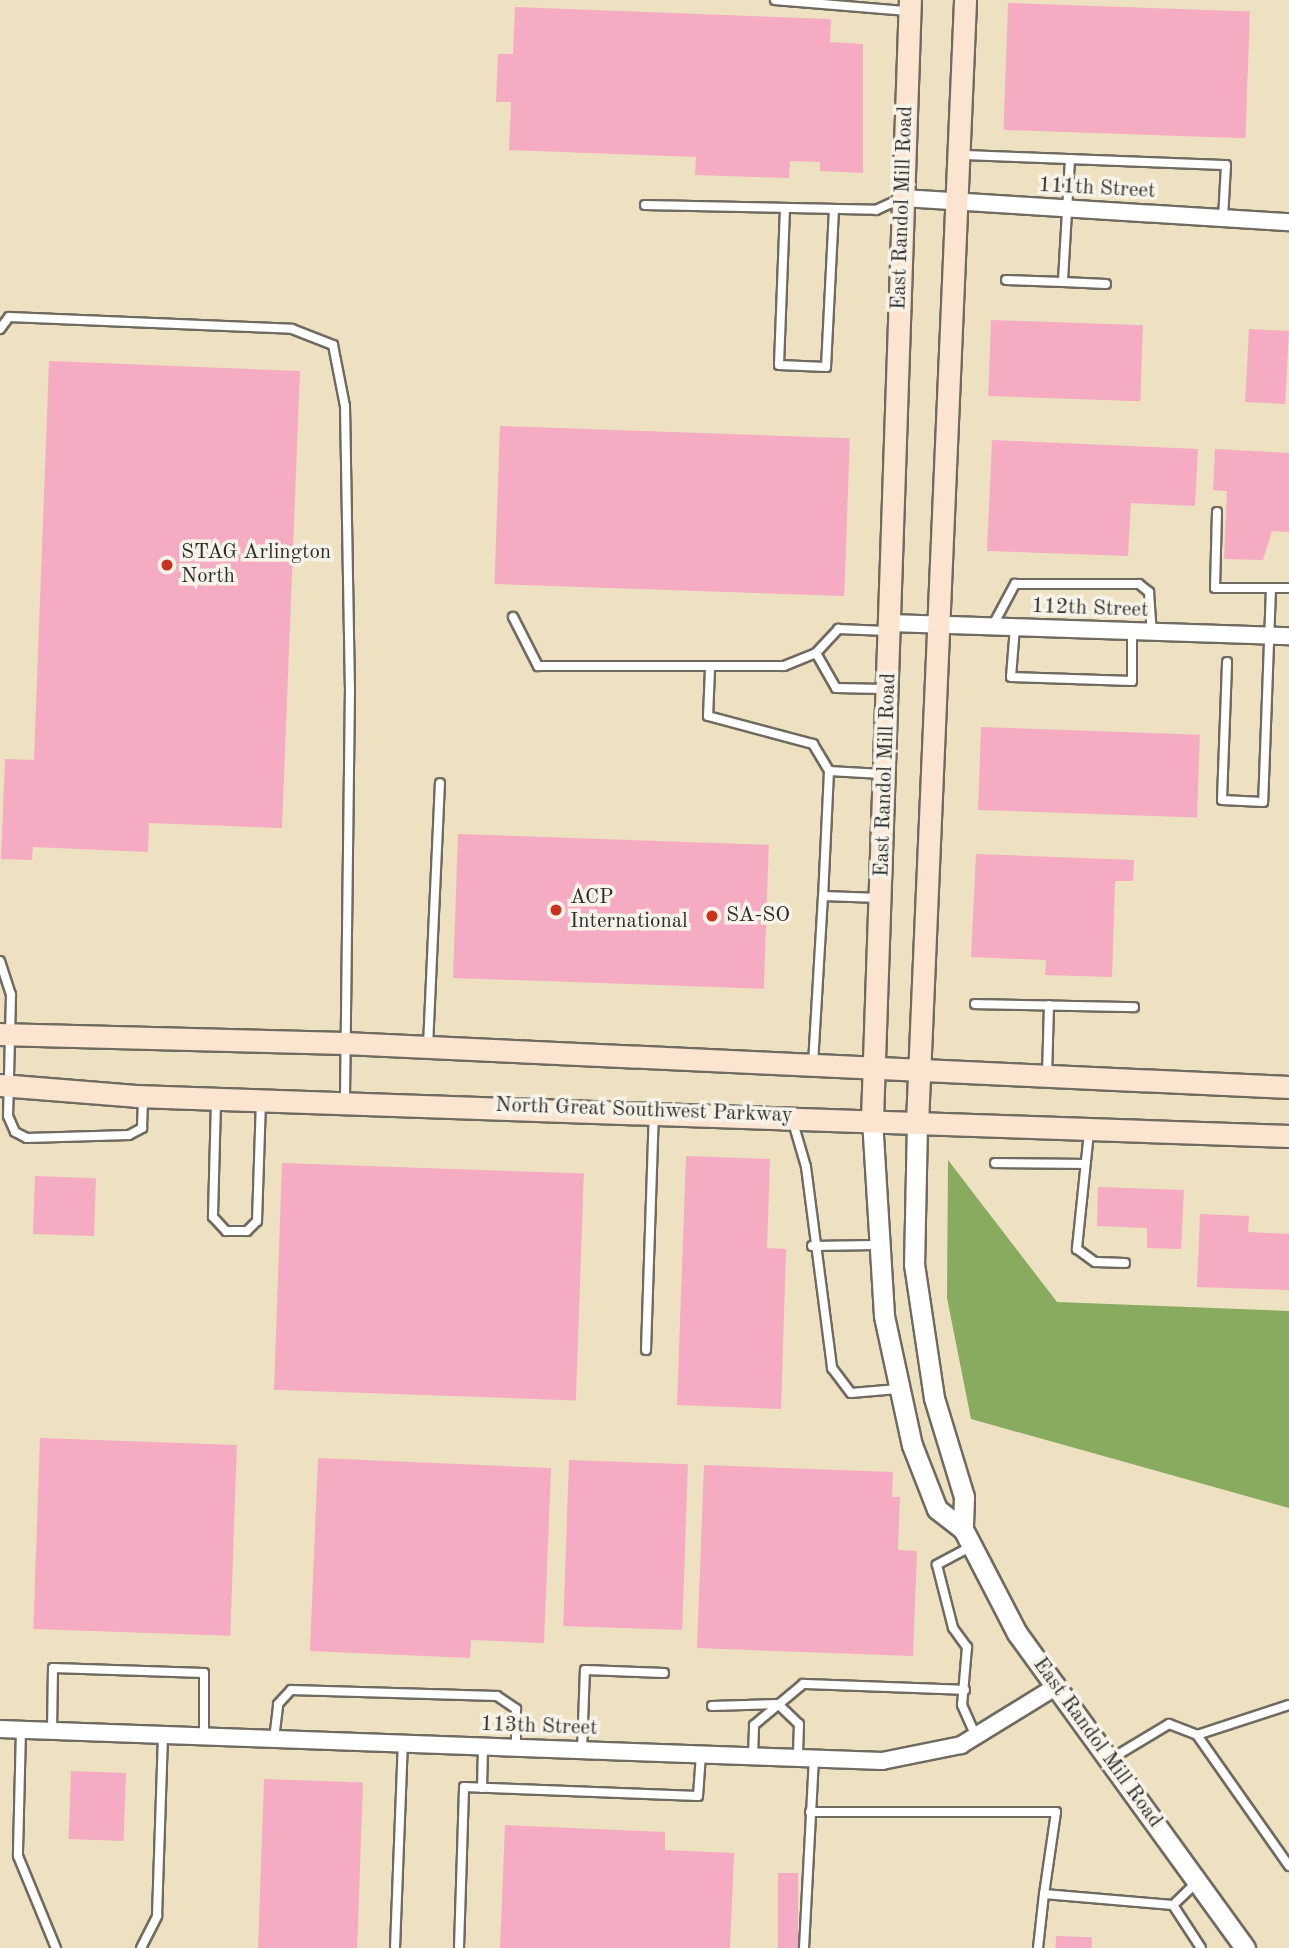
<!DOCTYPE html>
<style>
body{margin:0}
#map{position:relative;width:1289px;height:1948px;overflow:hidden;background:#ede1c1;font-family:"Old Standard TT",serif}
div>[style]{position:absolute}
.forest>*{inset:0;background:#89ab60}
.building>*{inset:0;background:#f5abc2;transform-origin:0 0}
.roads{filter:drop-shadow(2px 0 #6f6b60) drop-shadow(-2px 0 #6f6b60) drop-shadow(0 2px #6f6b60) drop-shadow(0 -2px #6f6b60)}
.service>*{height:8px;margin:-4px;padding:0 4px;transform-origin:4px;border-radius:4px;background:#fff}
.minor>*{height:16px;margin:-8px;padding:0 8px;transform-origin:8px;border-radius:8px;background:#fff}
.tertiary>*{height:19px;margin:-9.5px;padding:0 9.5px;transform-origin:9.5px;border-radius:9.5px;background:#fff}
.secondary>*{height:21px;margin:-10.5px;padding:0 10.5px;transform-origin:10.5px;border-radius:10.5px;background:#fce5d0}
.dots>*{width:19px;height:19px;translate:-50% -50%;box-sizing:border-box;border:4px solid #f7f3e8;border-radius:50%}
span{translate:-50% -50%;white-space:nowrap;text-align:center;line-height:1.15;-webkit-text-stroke:7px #f7f3e8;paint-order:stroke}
.street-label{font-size:21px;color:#2b2b2b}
.poi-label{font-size:21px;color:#2b2b2b}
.left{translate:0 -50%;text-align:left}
</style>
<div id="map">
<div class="forest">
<div style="clip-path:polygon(948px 1160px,1057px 1302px,1289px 1311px,1289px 1508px,971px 1419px,947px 1298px)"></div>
</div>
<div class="building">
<div style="left:1008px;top:3px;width:242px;height:127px;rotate:2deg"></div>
<div style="clip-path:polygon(515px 7px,831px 19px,830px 42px,863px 44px,863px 173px,820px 171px,820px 162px,790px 161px,789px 178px,695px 175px,696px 157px,509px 150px,511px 102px,496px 102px,498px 54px,513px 54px)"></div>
<div style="left:991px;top:320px;width:152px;height:76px;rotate:2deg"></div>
<div style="left:1249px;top:329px;width:40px;height:73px;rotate:3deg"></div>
<div style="clip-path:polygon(49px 361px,300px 371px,282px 828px,149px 823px,148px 852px,33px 847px,32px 860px,1px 859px,5px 759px,34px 760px)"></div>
<div style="left:500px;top:426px;width:350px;height:158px;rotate:2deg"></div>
<div style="clip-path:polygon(992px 440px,1198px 449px,1195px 506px,1131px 503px,1128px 556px,987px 551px)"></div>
<div style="clip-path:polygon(1215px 449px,1289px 453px,1289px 532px,1272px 531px,1263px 560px,1224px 559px,1227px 491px,1213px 490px)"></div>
<div style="left:981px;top:727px;width:219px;height:83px;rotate:2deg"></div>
<div style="left:458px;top:834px;width:311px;height:144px;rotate:2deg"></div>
<div style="clip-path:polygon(976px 854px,1134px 860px,1133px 881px,1115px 881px,1112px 977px,1045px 975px,1046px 960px,971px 957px)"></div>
<div style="clip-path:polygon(686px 1156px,770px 1159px,767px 1248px,786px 1249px,781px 1409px,677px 1405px)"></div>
<div style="left:282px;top:1163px;width:302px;height:227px;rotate:2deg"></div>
<div style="left:35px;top:1176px;width:61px;height:58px;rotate:2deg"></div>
<div style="clip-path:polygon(1098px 1187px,1184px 1190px,1181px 1249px,1147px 1248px,1147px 1228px,1097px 1226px)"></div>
<div style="clip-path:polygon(1200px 1214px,1249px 1216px,1248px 1232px,1289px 1234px,1289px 1290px,1197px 1287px)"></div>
<div style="left:40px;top:1438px;width:197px;height:191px;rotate:2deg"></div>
<div style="clip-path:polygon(318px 1458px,551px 1468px,544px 1643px,471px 1640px,470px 1658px,310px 1651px)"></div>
<div style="left:569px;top:1460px;width:119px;height:166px;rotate:2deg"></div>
<div style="clip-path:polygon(704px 1465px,893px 1472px,892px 1497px,900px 1497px,898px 1550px,917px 1551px,913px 1656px,697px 1648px)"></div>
<div style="left:71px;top:1771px;width:55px;height:68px;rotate:2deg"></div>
<div style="left:264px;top:1779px;width:99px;height:169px;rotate:2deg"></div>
<div style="clip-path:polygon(505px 1825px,665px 1832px,665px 1850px,734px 1853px,730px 1948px,500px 1948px)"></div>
<div style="left:778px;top:1873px;width:20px;height:75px"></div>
<div style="left:1056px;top:1936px;width:36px;height:12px;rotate:2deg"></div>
</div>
<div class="roads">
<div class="service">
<div style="left:775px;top:0;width:132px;rotate:4.8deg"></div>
<div style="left:962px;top:155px;width:264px;rotate:2.2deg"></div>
<div style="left:1226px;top:165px;width:53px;rotate:93.2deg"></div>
<div style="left:1070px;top:159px;width:123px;rotate:93.3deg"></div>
<div style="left:1063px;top:282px;width:43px;rotate:2.7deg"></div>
<div style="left:645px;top:205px;width:231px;rotate:1.2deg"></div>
<div style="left:876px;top:210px;width:26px;rotate:-25deg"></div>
<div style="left:785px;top:208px;width:157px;rotate:92.2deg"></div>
<div style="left:779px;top:365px;width:47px;rotate:2.4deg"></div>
<div style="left:826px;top:367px;width:158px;rotate:-87.1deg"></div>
<div style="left:1006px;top:280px;width:57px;rotate:2deg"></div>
<div style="left:0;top:329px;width:15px;rotate:-53deg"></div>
<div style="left:9px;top:317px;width:283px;rotate:2.4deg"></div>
<div style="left:292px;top:329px;width:44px;rotate:21.3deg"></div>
<div style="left:333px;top:345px;width:62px;rotate:78.9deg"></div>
<div style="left:345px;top:406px;width:281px;rotate:89deg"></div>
<div style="left:350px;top:687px;width:414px;rotate:90.7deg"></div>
<div style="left:1217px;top:512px;width:76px;rotate:91.5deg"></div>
<div style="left:1215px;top:588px;width:56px"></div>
<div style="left:1271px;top:588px;width:214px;rotate:92.1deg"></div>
<div style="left:1263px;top:802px;width:41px;rotate:-177.2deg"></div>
<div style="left:1222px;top:800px;width:138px;rotate:-87.9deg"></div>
<div style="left:1271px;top:588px;width:18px"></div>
<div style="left:513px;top:617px;width:55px;rotate:63deg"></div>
<div style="left:538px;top:666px;width:246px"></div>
<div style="left:784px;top:666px;width:35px;rotate:-22deg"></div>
<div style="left:816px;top:653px;width:33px;rotate:-47deg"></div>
<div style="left:838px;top:629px;width:49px;rotate:2.3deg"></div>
<div style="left:992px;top:627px;width:49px;rotate:-61.9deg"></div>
<div style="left:1015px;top:584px;width:124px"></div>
<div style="left:1139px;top:584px;width:13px;rotate:39deg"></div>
<div style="left:1149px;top:592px;width:39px;rotate:86deg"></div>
<div style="left:1015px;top:627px;width:50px;rotate:94.6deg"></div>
<div style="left:1011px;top:677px;width:121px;rotate:1.9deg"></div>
<div style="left:1132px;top:681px;width:50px;rotate:-90deg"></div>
<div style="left:816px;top:653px;width:40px;rotate:60.3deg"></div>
<div style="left:836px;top:688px;width:48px;rotate:1.2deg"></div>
<div style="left:710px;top:669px;width:47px;rotate:92.4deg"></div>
<div style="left:708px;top:716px;width:109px;rotate:14.9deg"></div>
<div style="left:813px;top:744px;width:31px;rotate:59deg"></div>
<div style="left:829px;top:771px;width:125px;rotate:92.7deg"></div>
<div style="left:829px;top:771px;width:53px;rotate:3.2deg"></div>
<div style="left:0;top:961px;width:36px;rotate:72deg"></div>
<div style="left:11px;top:995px;width:121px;rotate:91.4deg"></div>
<div style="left:8px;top:1116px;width:17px;rotate:66deg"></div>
<div style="left:15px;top:1132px;width:13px;rotate:27deg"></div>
<div style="left:27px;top:1138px;width:102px;rotate:-1.7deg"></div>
<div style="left:129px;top:1135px;width:15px;rotate:-28deg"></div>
<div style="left:142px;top:1128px;width:31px;rotate:-88deg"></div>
<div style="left:975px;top:1004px;width:159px;rotate:1.1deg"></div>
<div style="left:428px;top:1046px;width:263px;rotate:-87.4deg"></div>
<div style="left:813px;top:1064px;width:168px;rotate:-86.6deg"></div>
<div style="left:823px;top:896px;width:57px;rotate:2deg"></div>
<div style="left:1047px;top:1076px;width:71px;rotate:-88.4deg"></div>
<div style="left:216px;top:1101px;width:116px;rotate:91.5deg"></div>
<div style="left:213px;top:1217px;width:19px;rotate:47deg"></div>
<div style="left:226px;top:1231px;width:21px"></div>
<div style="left:247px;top:1231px;width:14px;rotate:-45deg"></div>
<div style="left:257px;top:1221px;width:119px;rotate:-88.1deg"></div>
<div style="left:792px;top:1119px;width:50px;rotate:73.7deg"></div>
<div style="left:806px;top:1167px;width:203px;rotate:82.6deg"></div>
<div style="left:832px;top:1368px;width:31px;rotate:53deg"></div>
<div style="left:851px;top:1393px;width:47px;rotate:-4.9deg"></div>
<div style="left:1089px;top:1132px;width:118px;rotate:95.9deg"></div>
<div style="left:1077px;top:1249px;width:22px;rotate:36deg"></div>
<div style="left:1095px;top:1262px;width:30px;rotate:2deg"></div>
<div style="left:995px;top:1163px;width:90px;rotate:0.6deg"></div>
<div style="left:812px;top:1246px;width:64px;rotate:-0.9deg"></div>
<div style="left:646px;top:1350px;width:236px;rotate:-88.1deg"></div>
<div style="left:972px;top:1546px;width:40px;rotate:152deg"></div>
<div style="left:937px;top:1565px;width:65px;rotate:75.7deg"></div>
<div style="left:953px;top:1628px;width:24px;rotate:54deg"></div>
<div style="left:967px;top:1647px;width:58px;rotate:94.9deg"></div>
<div style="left:962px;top:1705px;width:34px;rotate:66deg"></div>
<div style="left:712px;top:1706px;width:66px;rotate:-1.7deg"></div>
<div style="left:778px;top:1704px;width:29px;rotate:44deg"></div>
<div style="left:799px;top:1724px;width:34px;rotate:92deg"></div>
<div style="left:21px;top:1729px;width:127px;rotate:91.4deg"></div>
<div style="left:18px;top:1856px;width:100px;rotate:67.6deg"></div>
<div style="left:52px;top:1731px;width:63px;rotate:-89.1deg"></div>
<div style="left:53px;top:1668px;width:151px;rotate:1.9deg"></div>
<div style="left:204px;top:1673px;width:63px;rotate:90deg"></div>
<div style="left:1197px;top:1735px;width:97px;rotate:-18.1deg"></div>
<div style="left:274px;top:1739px;width:35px;rotate:-83deg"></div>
<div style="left:278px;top:1704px;width:19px;rotate:-47deg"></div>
<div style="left:291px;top:1690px;width:206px;rotate:1.7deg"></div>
<div style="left:497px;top:1696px;width:23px;rotate:34deg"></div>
<div style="left:516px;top:1709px;width:39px;rotate:90deg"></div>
<div style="left:582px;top:1750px;width:80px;rotate:-87.9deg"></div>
<div style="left:585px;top:1670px;width:79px;rotate:2.2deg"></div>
<div style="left:753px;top:1756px;width:31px;rotate:-88deg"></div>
<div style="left:754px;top:1725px;width:64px;rotate:-39.9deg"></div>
<div style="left:803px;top:1684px;width:162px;rotate:2.1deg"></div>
<div style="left:1109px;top:1760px;width:70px;rotate:-31deg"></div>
<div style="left:1169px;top:1724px;width:30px;rotate:21deg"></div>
<div style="left:1197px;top:1735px;width:160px;rotate:54.9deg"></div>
<div style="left:482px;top:1788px;width:42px;rotate:-88.6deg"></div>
<div style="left:810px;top:1812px;width:246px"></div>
<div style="left:1056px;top:1812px;width:83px;rotate:98.3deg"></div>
<div style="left:1044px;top:1894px;width:129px;rotate:4.9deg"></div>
<div style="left:1197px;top:1882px;width:33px;rotate:136deg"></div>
<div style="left:1173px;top:1905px;width:51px;rotate:56.9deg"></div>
<div style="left:141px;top:1948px;width:36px;rotate:-63deg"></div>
<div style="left:157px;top:1916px;width:181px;rotate:-88.1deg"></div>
<div style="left:395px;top:1948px;width:205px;rotate:-87.8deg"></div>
<div style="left:459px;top:1948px;width:161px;rotate:-88.2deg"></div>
<div style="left:464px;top:1787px;width:234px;rotate:2.2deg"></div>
<div style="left:698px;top:1796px;width:42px;rotate:-85.9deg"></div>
<div style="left:804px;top:1948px;width:189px;rotate:-87deg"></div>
<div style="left:1038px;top:1948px;width:54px;rotate:-83.7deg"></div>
</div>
<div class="minor">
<div style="left:903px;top:198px;width:387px;rotate:3.6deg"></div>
<div style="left:890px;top:623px;width:399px;rotate:1.9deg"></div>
<div style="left:0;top:1729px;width:883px;rotate:2.08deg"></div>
<div style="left:882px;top:1761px;width:81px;rotate:-11.4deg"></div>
<div style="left:961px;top:1745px;width:113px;rotate:-31.6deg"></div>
</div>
<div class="tertiary">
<div style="left:872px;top:1119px;width:197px;rotate:86.5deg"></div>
<div style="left:884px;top:1316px;width:132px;rotate:77.8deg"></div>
<div style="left:912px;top:1445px;width:69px;rotate:68.7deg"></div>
<div style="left:937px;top:1509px;width:33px;rotate:38deg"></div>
<div style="left:963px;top:1529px;width:117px;rotate:62.6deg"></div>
<div style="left:1017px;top:1633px;width:389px;rotate:54.1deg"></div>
<div style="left:917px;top:1123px;width:141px;rotate:91.2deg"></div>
<div style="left:914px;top:1264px;width:135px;rotate:81.5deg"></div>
<div style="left:934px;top:1398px;width:103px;rotate:73.1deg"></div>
<div style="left:964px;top:1497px;width:32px;rotate:92deg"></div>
</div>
<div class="secondary">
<div style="left:0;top:1034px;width:344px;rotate:1.5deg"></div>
<div style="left:344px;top:1043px;width:946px;rotate:2.67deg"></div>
<div style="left:0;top:1085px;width:136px;rotate:4.6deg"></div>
<div style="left:136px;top:1096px;width:1154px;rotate:1.99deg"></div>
<div style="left:872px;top:1119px;width:1120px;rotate:-88.06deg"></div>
<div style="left:917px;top:1123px;width:1124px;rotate:-87.55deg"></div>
</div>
</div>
<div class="dots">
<div style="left:167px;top:565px;background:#c8321e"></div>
<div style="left:556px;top:910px;background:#c8321e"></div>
<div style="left:712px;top:916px;background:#c8321e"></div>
</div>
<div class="street-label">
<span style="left:1097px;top:189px;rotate:3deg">111th Street</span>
<span style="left:903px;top:208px;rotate:-88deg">East Randol Mill Road</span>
<span style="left:1090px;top:609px;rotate:2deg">112th Street</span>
<span style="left:886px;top:775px;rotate:-88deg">East Randol Mill Road</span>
<span style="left:644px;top:1111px;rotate:2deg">North Great Southwest Parkway</span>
<span style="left:539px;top:1727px;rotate:2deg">113th Street</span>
<span style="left:1097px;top:1743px;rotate:54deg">East Randol Mill Road</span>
</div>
<div class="poi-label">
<span class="left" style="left:181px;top:565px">STAG Arlington<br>North</span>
<span class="left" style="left:570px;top:910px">ACP<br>International</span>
<span class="left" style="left:726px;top:916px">SA-SO</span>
</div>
</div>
